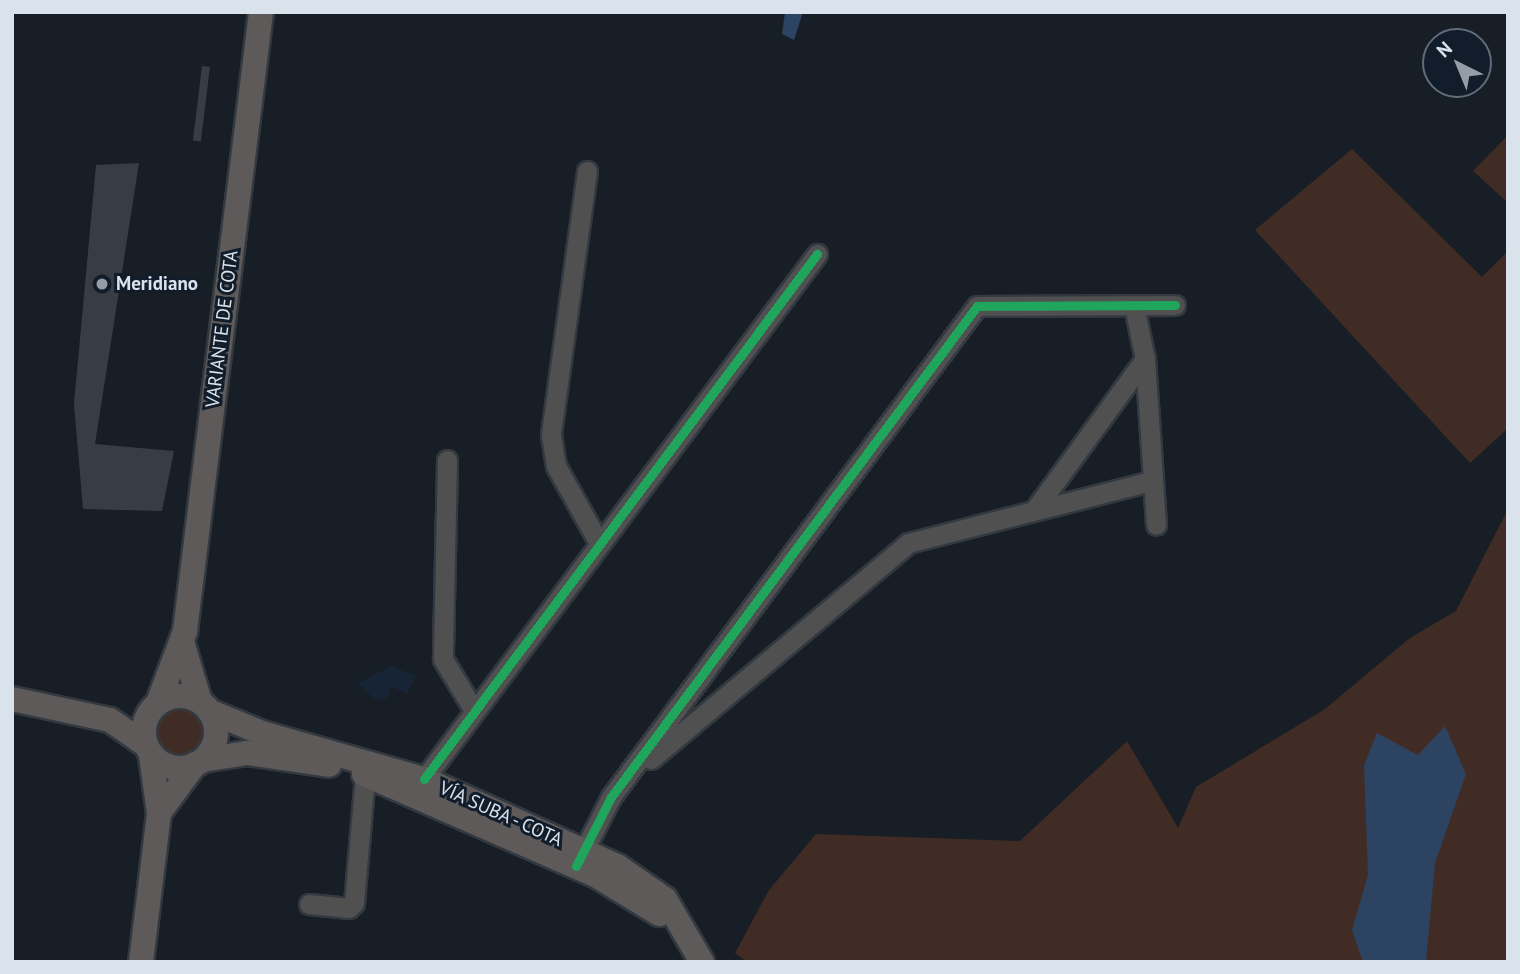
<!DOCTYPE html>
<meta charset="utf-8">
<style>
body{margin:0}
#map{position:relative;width:1520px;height:974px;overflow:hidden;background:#171e25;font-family:"PT Sans",sans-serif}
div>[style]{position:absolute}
.built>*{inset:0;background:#162435}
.green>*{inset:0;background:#402c24}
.round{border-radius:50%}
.water>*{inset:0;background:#2c4362}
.building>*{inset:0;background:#383d45;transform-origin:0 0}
.roads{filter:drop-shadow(2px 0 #333940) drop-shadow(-2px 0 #333940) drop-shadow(0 2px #333940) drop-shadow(0 -2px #333940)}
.minor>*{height:19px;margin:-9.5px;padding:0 9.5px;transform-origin:9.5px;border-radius:9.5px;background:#505050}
.major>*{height:24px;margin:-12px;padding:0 12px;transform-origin:12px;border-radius:12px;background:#5d5a59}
.major>.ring{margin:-12px;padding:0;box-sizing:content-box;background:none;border:24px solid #5d5a59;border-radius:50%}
.cycleway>*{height:9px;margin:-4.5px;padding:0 4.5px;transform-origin:4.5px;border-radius:4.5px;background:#20a55d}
.dots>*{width:19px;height:19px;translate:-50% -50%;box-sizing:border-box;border:4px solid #111d2b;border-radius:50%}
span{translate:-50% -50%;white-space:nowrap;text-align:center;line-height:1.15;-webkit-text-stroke:6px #111d2b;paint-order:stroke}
.poi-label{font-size:19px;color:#dae2ec;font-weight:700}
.left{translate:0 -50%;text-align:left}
.street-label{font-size:19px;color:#dae2ec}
.frame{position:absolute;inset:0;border:14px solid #dae2ec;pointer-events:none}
.north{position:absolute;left:1422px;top:28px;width:70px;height:70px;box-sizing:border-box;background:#111d2b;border:2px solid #616c78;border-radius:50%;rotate:317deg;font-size:19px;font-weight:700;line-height:28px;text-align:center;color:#dae2ec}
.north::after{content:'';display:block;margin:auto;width:24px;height:32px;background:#969da6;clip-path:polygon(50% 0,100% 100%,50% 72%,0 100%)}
</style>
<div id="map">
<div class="built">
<div style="clip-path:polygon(391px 666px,416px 676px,407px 694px,390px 686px,388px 698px,376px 700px,357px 684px)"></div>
</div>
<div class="green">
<div style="clip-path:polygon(1508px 135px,1508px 203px,1473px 171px)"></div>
<div style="clip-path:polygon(1352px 149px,1482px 277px,1508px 251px,1508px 428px,1470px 463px,1255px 230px)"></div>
<div style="clip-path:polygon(1508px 509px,1508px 962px,747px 962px,735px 953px,769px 890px,816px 834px,1020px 841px,1127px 741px,1178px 828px,1196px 787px,1325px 709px,1410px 638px,1456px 611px)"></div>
<div class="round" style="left:149px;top:701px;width:62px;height:62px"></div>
</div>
<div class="water">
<div style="clip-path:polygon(785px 12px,803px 12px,794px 40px,782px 34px)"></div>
<div style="clip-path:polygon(1445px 726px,1466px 774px,1435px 863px,1426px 962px,1363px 962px,1352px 930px,1368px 875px,1364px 765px,1377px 733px,1418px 755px)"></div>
</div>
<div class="building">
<div style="left:202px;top:66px;width:8px;height:75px;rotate:7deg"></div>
<div style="clip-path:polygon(139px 163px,95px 444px,174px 451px,162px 511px,83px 509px,74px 404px,96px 165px)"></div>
</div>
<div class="roads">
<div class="minor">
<div style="left:587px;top:171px;width:266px;rotate:97.8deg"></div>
<div style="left:551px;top:435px;width:31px;rotate:81deg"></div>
<div style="left:556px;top:466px;width:86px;rotate:60.8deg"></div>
<div style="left:1134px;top:306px;width:54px;rotate:78.3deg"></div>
<div style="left:1145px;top:359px;width:166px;rotate:86.2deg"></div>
<div style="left:447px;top:460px;width:199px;rotate:91.2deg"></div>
<div style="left:443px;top:659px;width:58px;rotate:59deg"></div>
<div style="left:1036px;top:508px;width:185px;rotate:-53.8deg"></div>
<div style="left:651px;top:759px;width:336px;rotate:-40deg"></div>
<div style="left:908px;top:543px;width:251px;rotate:-14.3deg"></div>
<div style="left:424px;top:779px;width:656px;rotate:-53.18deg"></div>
<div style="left:578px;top:862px;width:73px;rotate:-63.1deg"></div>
<div style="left:611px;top:797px;width:612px;rotate:-53.3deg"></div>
<div style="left:977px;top:306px;width:198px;rotate:-0.3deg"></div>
<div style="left:309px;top:904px;width:40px;rotate:5.7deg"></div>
<div style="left:349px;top:908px;width:7px;rotate:-45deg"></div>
<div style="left:354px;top:903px;width:129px;rotate:-85.1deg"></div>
</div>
<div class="major">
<div style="left:183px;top:645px;width:59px;rotate:73.4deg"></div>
<div class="ring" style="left:144px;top:696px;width:48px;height:48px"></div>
<div style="left:12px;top:699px;width:100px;rotate:12.1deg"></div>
<div style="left:110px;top:720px;width:44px;rotate:34.8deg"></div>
<div style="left:158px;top:703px;width:77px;rotate:-69.4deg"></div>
<div style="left:185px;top:631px;width:624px;rotate:-83deg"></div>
<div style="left:209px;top:711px;width:57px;rotate:22.5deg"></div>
<div style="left:262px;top:733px;width:168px;rotate:15.9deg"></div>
<div style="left:424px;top:779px;width:212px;rotate:24.3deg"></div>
<div style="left:617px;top:866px;width:58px;rotate:34.5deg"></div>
<div style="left:665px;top:899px;width:73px;rotate:59.6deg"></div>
<div style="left:203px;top:760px;width:45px;rotate:-9deg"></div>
<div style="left:247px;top:753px;width:83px;rotate:8.3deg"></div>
<div style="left:364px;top:774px;width:254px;rotate:23.6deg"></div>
<div style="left:597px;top:876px;width:73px;rotate:31.5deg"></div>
<div style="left:159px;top:813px;width:61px;rotate:-53.7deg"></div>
<div style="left:141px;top:962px;width:150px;rotate:-83.1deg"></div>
<div style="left:159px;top:813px;width:58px;rotate:-98deg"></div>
</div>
</div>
<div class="cycleway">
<div style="left:424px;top:779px;width:656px;rotate:-53.18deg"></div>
<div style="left:576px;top:866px;width:77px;rotate:-63.1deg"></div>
<div style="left:611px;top:797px;width:612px;rotate:-53.3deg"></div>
<div style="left:977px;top:306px;width:198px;rotate:-0.3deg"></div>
</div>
<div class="dots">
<div style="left:102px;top:284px;background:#969da6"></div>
</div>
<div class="poi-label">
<span class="left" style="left:116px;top:284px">Meridiano</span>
</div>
<div class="street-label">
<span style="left:222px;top:329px;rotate:-83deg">VARIANTE DE COTA</span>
<span style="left:501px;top:814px;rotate:24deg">VÍA SUBA - COTA</span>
</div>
<div class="frame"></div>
<div class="north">N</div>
</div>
